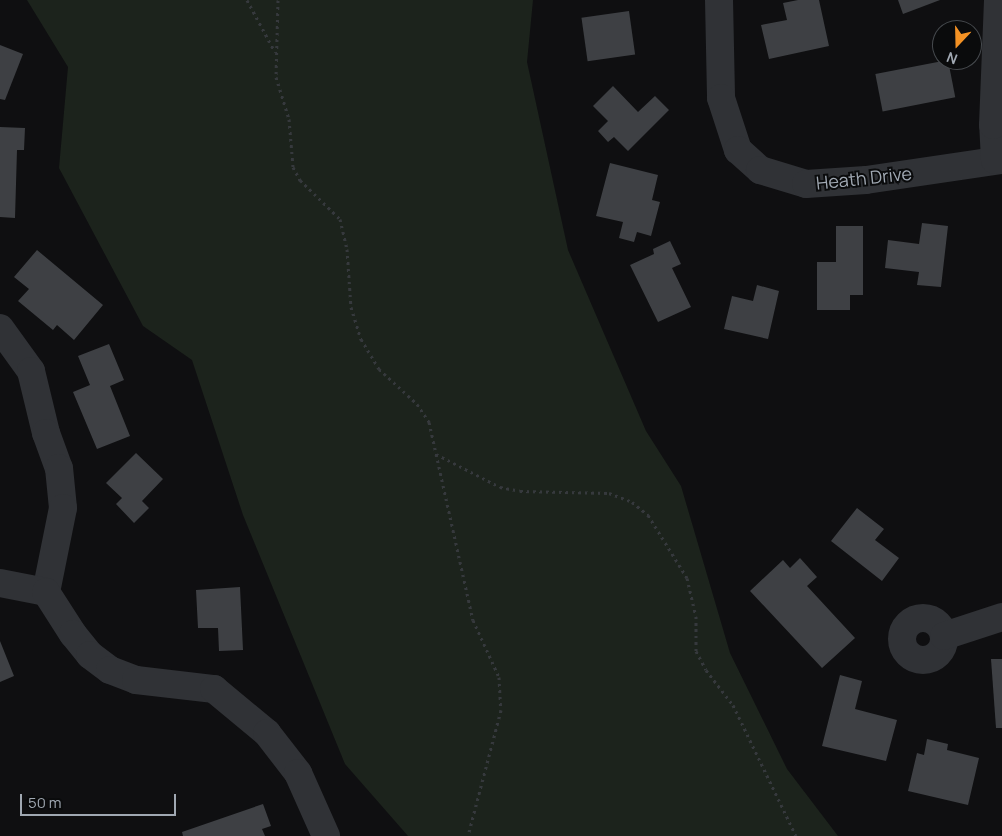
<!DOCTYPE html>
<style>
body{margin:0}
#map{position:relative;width:1002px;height:836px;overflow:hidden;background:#0f0f11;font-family:Manrope,sans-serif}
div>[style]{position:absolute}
.green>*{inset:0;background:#1c231c}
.building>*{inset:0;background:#3e4044;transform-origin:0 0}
.path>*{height:3px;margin-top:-1.5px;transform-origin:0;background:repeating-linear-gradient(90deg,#36393d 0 2.5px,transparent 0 6.5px)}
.minor>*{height:28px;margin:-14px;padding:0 14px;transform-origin:14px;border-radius:14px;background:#303236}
.minor>.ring{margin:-14px;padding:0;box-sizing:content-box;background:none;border:28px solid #303236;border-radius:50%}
span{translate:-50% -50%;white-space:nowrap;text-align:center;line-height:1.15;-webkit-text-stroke:4px #0a0b0c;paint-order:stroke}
.street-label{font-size:18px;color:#a0a8b2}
.north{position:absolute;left:932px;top:20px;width:50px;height:50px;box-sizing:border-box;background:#0a0b0c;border:1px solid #464a4e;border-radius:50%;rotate:201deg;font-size:14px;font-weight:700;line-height:20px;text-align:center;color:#a0a8b2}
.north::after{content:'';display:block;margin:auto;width:18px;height:22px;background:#f49224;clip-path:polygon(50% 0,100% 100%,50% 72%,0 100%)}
.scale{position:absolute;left:20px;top:794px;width:156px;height:22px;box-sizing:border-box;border:2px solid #a0a8b2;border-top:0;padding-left:6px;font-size:15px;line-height:18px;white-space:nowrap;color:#a0a8b2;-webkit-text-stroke:4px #0a0b0c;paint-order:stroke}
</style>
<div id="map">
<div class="green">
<div style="clip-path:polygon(27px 0,533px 0,527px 62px,568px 250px,646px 431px,681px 486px,730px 653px,787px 769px,838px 836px,408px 836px,345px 764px,243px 515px,192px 360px,143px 326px,59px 168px,68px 67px)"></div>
</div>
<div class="building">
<div style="clip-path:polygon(798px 0,819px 0,829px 46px,769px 59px,761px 25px,787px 20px,783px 3px)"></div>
<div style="clip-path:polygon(898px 0,940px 0,903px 14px)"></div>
<div style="left:629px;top:11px;width:44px;height:48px;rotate:82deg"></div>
<div style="clip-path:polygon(0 45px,23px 54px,5px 100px,0 99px)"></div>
<div style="left:948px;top:60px;width:38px;height:74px;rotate:79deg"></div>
<div style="clip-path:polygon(613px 86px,638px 112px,655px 96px,669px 110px,628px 151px,614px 137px,608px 142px,598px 131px,608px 121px,593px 106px)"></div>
<div style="clip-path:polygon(0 127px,25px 128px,24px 150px,17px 150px,15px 218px,0 217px)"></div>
<div style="clip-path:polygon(610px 163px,658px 175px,652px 200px,660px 202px,651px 236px,637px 232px,634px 242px,619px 238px,623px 222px,596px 216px)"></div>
<div style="clip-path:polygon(922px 223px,948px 226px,941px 287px,917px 285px,919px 272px,885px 268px,888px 240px,919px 244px)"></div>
<div style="clip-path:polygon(836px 226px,863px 226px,863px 295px,850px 295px,850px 310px,817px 310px,817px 262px,836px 262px)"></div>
<div style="clip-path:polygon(670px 241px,681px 264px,672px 268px,691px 307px,658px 322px,630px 265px,654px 254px,653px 249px)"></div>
<div style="clip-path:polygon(37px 250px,103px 305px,74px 340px,57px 325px,53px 330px,18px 301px,29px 289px,14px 277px)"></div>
<div style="clip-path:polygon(757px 285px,779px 291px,768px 339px,724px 329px,732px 296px,753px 301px)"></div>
<div style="clip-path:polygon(109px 344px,124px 380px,110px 386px,130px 436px,97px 449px,73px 392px,90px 385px,78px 356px)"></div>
<div style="clip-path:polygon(136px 453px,163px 479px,142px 501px,149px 508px,134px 523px,116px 504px,122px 498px,106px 483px)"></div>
<div style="clip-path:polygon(857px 508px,884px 529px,875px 540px,899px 558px,882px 581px,831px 541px)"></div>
<div style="clip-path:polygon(800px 558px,817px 577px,807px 586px,855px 638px,822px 668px,750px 591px,783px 560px,790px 568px)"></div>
<div style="clip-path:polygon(240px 587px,243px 650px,219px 651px,218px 628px,198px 628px,196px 590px)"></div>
<div style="clip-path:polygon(0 641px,14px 676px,0 682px)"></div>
<div style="clip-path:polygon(991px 659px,1002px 659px,1002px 728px,996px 728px)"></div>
<div style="clip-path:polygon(840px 675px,862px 681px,855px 709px,897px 720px,886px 761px,822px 746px)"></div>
<div style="clip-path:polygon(927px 739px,948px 744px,947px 750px,979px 758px,968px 805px,908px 791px,917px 753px,924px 755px)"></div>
<div style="clip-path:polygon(263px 804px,271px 826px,262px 829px,265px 836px,183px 836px,182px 832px)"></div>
</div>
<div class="path">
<div style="left:247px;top:0;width:59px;rotate:61.7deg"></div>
<div style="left:278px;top:0;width:77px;rotate:91.5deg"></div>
<div style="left:276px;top:77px;width:44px;rotate:72.8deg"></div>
<div style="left:289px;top:119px;width:48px;rotate:85.2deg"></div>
<div style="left:293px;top:167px;width:15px;rotate:62deg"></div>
<div style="left:300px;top:180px;width:56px;rotate:44.3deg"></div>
<div style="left:340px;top:219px;width:31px;rotate:77deg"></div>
<div style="left:347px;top:249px;width:58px;rotate:86.1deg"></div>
<div style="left:351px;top:307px;width:34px;rotate:73deg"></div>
<div style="left:361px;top:339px;width:35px;rotate:59deg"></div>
<div style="left:379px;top:369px;width:52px;rotate:42.6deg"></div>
<div style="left:417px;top:404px;width:22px;rotate:56deg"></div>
<div style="left:429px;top:422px;width:203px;rotate:77.5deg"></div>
<div style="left:473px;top:620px;width:63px;rotate:65.5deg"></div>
<div style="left:499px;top:677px;width:33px;rotate:87deg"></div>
<div style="left:501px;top:710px;width:130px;rotate:104.7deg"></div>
<div style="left:436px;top:454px;width:72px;rotate:27.3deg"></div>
<div style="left:500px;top:487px;width:20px;rotate:11deg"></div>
<div style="left:520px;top:491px;width:89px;rotate:1.3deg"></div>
<div style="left:609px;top:493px;width:25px;rotate:21deg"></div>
<div style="left:632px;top:502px;width:21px;rotate:39deg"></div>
<div style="left:648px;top:515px;width:74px;rotate:58.2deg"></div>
<div style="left:687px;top:578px;width:39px;rotate:77deg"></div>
<div style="left:696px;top:616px;width:35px;rotate:90deg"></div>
<div style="left:696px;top:651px;width:21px;rotate:62deg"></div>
<div style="left:706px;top:670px;width:44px;rotate:52.4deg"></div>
<div style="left:733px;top:705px;width:145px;rotate:64.3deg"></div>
</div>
<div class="minor">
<div style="left:719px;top:0;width:98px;rotate:88.8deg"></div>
<div style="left:721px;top:98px;width:55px;rotate:71.9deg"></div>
<div style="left:738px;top:150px;width:30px;rotate:42deg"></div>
<div style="left:760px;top:170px;width:48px;rotate:16.9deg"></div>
<div style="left:806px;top:184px;width:60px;rotate:-3.8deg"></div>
<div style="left:866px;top:180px;width:137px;rotate:-8.4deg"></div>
<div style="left:995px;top:160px;width:35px;rotate:-93deg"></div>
<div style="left:993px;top:125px;width:125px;rotate:-87.7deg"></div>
<div style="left:0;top:328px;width:53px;rotate:54.2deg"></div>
<div style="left:31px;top:371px;width:64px;rotate:76.4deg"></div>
<div style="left:46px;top:433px;width:37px;rotate:70deg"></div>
<div style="left:59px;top:468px;width:40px;rotate:84.3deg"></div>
<div style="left:63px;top:508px;width:86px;rotate:101.4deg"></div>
<div style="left:0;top:583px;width:47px;rotate:11.1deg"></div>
<div style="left:46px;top:592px;width:50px;rotate:57.3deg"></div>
<div style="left:73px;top:634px;width:27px;rotate:51deg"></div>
<div style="left:90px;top:655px;width:25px;rotate:37deg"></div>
<div style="left:110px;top:670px;width:28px;rotate:21deg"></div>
<div style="left:136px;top:680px;width:79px;rotate:6.6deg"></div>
<div style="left:214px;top:689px;width:69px;rotate:39.7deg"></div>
<div style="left:267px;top:733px;width:51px;rotate:52.2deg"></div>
<div style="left:298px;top:773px;width:69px;rotate:66deg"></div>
<div class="ring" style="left:902px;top:618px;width:14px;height:14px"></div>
<div style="left:944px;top:636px;width:61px;rotate:-18.1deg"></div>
</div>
<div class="street-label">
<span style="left:864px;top:178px;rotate:-6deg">Heath Drive</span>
</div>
<div class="north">N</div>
<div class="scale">50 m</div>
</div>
